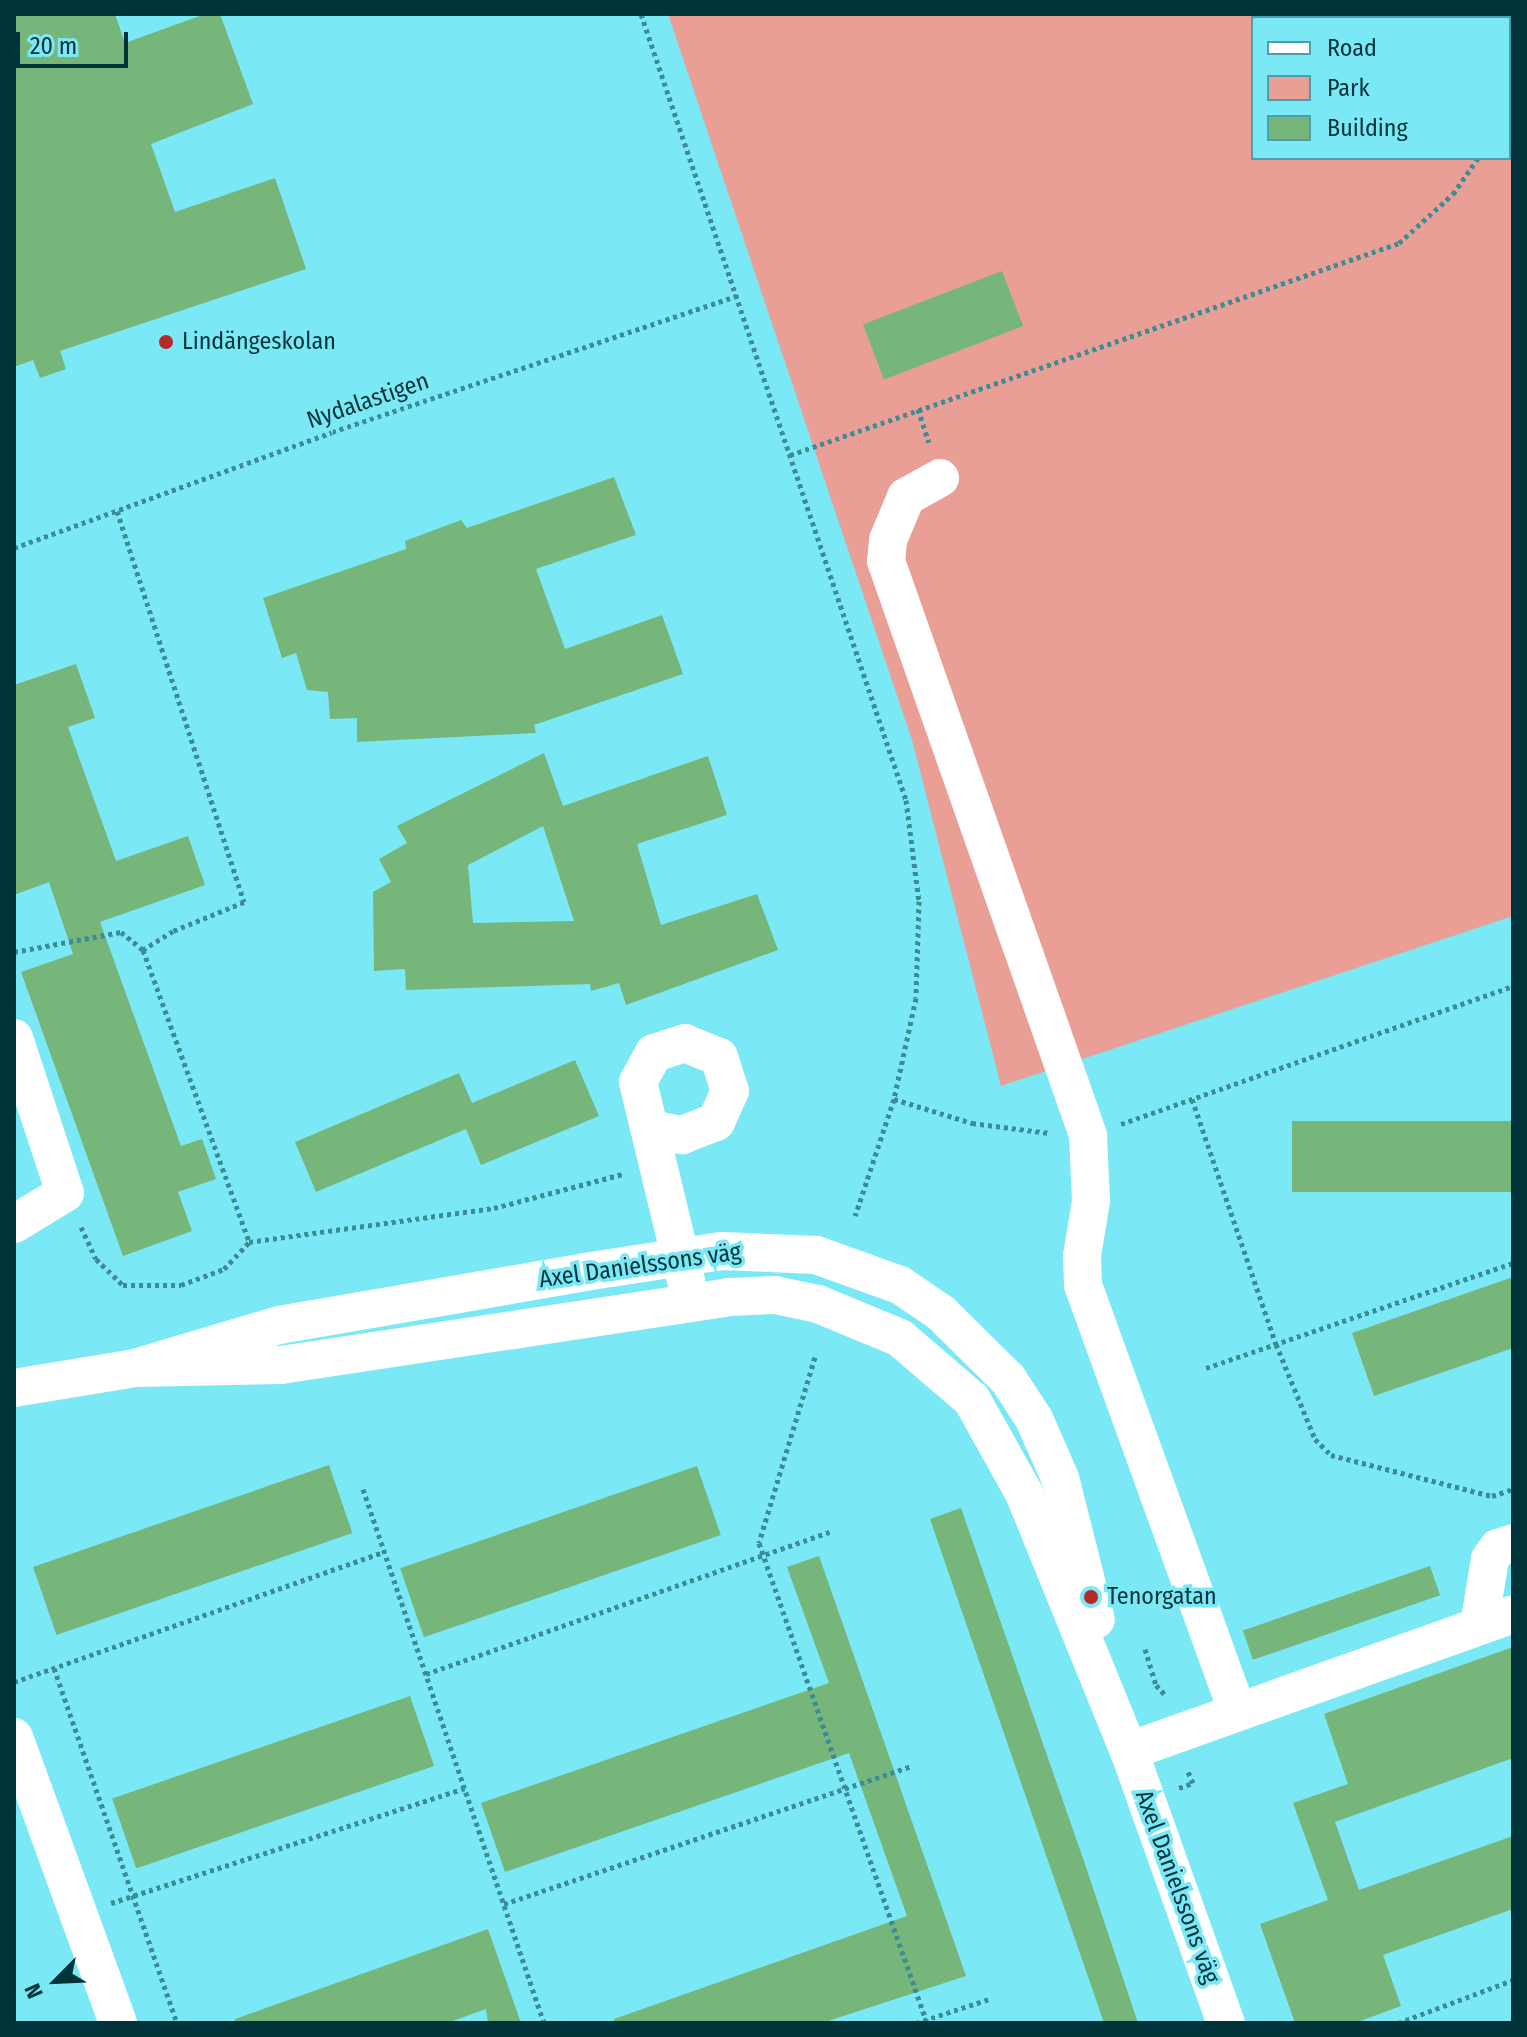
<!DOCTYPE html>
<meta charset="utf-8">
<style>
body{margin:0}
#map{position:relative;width:1527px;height:2037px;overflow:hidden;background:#7be8f5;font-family:"Fira Sans Condensed",sans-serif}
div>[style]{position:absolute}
.green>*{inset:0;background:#e99e96}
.building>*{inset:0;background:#77b67b;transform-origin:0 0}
.path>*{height:5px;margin-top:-2.5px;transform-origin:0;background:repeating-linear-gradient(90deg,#3c8c95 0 4px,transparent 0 8px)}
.minor>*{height:38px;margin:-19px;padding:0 19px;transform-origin:19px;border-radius:19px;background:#fff}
.dots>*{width:22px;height:22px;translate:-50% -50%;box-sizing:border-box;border:4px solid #7be8f5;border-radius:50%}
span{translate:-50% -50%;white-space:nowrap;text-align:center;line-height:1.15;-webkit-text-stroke:7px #7be8f5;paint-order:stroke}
.poi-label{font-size:24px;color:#00343a}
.left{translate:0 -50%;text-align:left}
.street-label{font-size:24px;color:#00343a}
.frame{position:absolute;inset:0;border:16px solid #00343a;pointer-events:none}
.legend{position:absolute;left:1251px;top:16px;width:260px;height:144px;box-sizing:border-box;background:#7be8f5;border:2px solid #4aa0aa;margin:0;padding:10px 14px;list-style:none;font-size:24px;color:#00343a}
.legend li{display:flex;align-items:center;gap:16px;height:40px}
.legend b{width:40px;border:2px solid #4aa0aa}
.north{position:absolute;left:16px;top:1941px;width:80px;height:80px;-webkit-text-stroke:6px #7be8f5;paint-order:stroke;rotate:246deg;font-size:22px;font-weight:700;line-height:32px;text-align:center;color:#00343a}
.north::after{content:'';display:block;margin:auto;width:28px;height:36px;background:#00343a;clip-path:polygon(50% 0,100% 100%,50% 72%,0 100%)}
.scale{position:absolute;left:16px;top:32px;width:112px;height:36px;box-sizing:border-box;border:4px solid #00343a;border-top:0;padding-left:10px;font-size:24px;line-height:28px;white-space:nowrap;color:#00343a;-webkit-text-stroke:6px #7be8f5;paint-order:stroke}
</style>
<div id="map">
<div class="green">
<div style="clip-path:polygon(evenodd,668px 14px,1513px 14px,1513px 916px,1001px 1086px,912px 740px,668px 14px,1253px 18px,1509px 18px,1509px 158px,1253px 158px,1253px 18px)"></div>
</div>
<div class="building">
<div style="clip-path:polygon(14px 14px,115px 14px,125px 43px,205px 14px,220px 14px,253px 104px,151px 144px,175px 212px,275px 178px,306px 269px,60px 351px,66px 369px,40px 378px,33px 360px,14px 367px)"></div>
<div style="left:1002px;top:271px;width:59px;height:149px;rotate:69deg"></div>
<div style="clip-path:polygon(614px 477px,636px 535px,536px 569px,565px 649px,662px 615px,683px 674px,534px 725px,536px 733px,357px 742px,357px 718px,330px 719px,328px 692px,307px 690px,296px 653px,282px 658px,263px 598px,406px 549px,405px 541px,461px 520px,467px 528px)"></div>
<div style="clip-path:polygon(76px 664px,95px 718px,68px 727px,116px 861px,188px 836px,205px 885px,100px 922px,181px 1146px,202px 1139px,216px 1179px,178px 1192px,192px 1231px,123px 1256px,21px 972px,73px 954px,49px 882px,14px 895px,14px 685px)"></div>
<div style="clip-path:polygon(evenodd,544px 753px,563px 806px,708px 756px,727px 815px,637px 844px,661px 925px,757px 894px,778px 950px,626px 1005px,619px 983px,591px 991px,590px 984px,406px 990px,405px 969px,374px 971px,373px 892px,391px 882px,379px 859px,407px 843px,397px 826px,544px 753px,543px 826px,574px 921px,473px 923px,468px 865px,543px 826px)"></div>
<div style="clip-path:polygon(575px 1060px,599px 1116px,481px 1165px,466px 1129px,316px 1192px,295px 1142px,459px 1073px,472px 1103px)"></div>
<div style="left:1513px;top:1121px;width:71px;height:221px;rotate:90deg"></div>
<div style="clip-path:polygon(1513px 1277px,1513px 1348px,1374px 1396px,1352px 1333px)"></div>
<div style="left:329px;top:1465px;width:72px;height:313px;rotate:71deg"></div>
<div style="left:697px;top:1466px;width:73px;height:314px;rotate:71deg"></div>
<div style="clip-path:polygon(961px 1508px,1087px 1870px,1138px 2023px,1104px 2023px,930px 1519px)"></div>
<div style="clip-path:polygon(819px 1556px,966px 1976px,822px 2023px,615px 2023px,614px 2019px,907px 1916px,849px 1753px,505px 1872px,481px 1803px,829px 1683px,787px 1567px)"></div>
<div style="left:1430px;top:1566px;width:31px;height:198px;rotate:71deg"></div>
<div style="clip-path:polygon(1513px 1647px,1513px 1758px,1335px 1822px,1359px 1890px,1513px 1836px,1513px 1909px,1383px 1955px,1401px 2006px,1355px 2023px,1295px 2023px,1260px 1924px,1328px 1900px,1293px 1803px,1348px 1784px,1324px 1714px)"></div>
<div style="left:410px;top:1696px;width:74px;height:315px;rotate:71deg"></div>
<div style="clip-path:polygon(488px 1929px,521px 2023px,488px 2023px,486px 2009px,447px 2023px,235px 2023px,235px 2019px)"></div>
</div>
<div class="path">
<div style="left:641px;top:14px;width:829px;rotate:71.37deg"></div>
<div style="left:906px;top:800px;width:102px;rotate:82.7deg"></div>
<div style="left:919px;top:901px;width:97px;rotate:91.8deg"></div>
<div style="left:916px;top:998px;width:103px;rotate:102.3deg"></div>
<div style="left:894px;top:1099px;width:123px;rotate:108.4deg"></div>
<div style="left:1509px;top:113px;width:6px;rotate:-51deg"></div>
<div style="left:918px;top:409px;width:35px;rotate:72deg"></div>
<div style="left:790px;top:455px;width:645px;rotate:-19.19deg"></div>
<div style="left:1399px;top:243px;width:73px;rotate:-42.2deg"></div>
<div style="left:1453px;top:194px;width:44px;rotate:-55.2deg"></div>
<div style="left:117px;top:511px;width:411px;rotate:72deg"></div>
<div style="left:244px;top:902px;width:77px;rotate:157.8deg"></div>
<div style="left:173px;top:931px;width:36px;rotate:148deg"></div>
<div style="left:14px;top:548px;width:338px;rotate:-20deg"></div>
<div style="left:332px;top:432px;width:427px;rotate:-18.6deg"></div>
<div style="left:14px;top:952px;width:109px;rotate:-10.6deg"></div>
<div style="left:121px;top:932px;width:28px;rotate:39deg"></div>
<div style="left:143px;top:950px;width:311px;rotate:70deg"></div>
<div style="left:894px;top:1099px;width:82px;rotate:17.1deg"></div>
<div style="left:972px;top:1123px;width:78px;rotate:7.4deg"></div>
<div style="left:1192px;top:1099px;width:259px;rotate:71.1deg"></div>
<div style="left:1276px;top:1344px;width:103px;rotate:67.7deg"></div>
<div style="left:1315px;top:1439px;width:23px;rotate:45deg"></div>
<div style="left:1331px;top:1455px;width:166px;rotate:14.3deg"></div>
<div style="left:1492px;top:1496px;width:22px;rotate:-18deg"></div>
<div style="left:1121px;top:1124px;width:416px;rotate:-19.4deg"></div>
<div style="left:81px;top:1227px;width:35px;rotate:65deg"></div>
<div style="left:96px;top:1259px;width:37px;rotate:44deg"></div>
<div style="left:123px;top:1285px;width:58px"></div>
<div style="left:181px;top:1285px;width:46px;rotate:-20.4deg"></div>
<div style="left:224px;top:1269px;width:37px;rotate:-47deg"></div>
<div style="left:249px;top:1242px;width:247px;rotate:-7.9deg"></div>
<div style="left:494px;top:1208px;width:133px;rotate:-14.8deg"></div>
<div style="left:815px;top:1357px;width:194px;rotate:106.8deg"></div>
<div style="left:759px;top:1543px;width:509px;rotate:70.71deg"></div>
<div style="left:1206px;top:1368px;width:324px;rotate:-18.9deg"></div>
<div style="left:363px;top:1489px;width:564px;rotate:71.28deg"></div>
<div style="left:1145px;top:1649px;width:38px;rotate:73deg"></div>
<div style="left:1156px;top:1685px;width:16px;rotate:47deg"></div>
<div style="left:54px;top:1668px;width:376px;rotate:70.9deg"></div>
<div style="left:426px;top:1674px;width:428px;rotate:-19.4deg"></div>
<div style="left:14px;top:1682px;width:392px;rotate:-19.4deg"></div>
<div style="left:1179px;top:1788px;width:15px;rotate:-20deg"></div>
<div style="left:1193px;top:1783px;width:15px;rotate:-113deg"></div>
<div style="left:111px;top:1903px;width:372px;rotate:-18deg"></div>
<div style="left:504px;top:1904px;width:430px;rotate:-18.7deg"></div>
<div style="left:916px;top:2023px;width:80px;rotate:-18.2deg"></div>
<div style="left:1398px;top:2023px;width:123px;rotate:-20.5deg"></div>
</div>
<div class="minor">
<div style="left:940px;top:478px;width:39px;rotate:151deg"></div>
<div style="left:906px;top:497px;width:47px;rotate:112.7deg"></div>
<div style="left:888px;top:540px;width:21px;rotate:95deg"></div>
<div style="left:886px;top:561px;width:609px;rotate:70.61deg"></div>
<div style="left:1088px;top:1135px;width:66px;rotate:87.4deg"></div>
<div style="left:1091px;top:1201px;width:56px;rotate:99.3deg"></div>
<div style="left:1082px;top:1256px;width:29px;rotate:88deg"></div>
<div style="left:1083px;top:1285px;width:453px;rotate:70.1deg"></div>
<div style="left:14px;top:1038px;width:163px;rotate:71.8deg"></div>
<div style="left:65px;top:1193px;width:60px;rotate:148.7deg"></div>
<div style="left:650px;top:1129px;width:33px;rotate:11deg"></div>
<div style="left:682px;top:1135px;width:36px;rotate:-21deg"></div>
<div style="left:716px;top:1122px;width:34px;rotate:-66deg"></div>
<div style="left:730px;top:1091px;width:36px;rotate:-108deg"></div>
<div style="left:719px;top:1057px;width:37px;rotate:-158deg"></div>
<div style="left:685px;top:1043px;width:33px;rotate:162deg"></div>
<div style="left:654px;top:1053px;width:33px;rotate:119deg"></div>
<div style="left:638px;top:1082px;width:205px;rotate:76.4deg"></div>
<div style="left:135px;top:1368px;width:146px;rotate:-1.2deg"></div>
<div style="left:281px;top:1365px;width:452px;rotate:-8.6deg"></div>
<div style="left:728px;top:1297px;width:47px;rotate:-2.4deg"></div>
<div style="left:775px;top:1295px;width:44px;rotate:11.8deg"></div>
<div style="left:818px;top:1304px;width:89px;rotate:22.5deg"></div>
<div style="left:900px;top:1338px;width:95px;rotate:40.7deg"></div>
<div style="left:972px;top:1400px;width:107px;rotate:60.8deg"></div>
<div style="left:1024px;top:1493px;width:279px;rotate:67.9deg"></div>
<div style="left:1129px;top:1751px;width:289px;rotate:70.4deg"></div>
<div style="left:14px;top:1388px;width:123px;rotate:-9.4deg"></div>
<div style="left:135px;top:1368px;width:150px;rotate:-16.6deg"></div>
<div style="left:279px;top:1325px;width:317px;rotate:-9.8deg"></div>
<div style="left:591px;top:1271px;width:133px;rotate:-8.7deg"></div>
<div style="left:722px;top:1251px;width:94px;rotate:2.4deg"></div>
<div style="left:816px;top:1255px;width:89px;rotate:19.7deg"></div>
<div style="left:900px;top:1285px;width:50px;rotate:34.3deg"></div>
<div style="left:941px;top:1313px;width:94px;rotate:44.6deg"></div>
<div style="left:1008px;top:1379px;width:48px;rotate:57deg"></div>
<div style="left:1034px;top:1419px;width:64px;rotate:66.2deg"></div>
<div style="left:1060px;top:1478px;width:146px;rotate:75.8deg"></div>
<div style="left:1479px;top:1626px;width:68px;rotate:-80.7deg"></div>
<div style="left:1490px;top:1559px;width:14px;rotate:-54deg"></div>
<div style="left:1498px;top:1548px;width:16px;rotate:-18deg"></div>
<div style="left:14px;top:1737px;width:304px;rotate:70deg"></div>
<div style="left:1129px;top:1751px;width:408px;rotate:-19.6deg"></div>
</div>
<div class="dots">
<div style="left:166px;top:342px;background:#b72829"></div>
<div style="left:1091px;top:1597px;background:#b72829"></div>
</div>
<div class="poi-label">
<span class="left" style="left:182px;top:342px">Lindängeskolan</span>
<span class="left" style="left:1107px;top:1597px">Tenorgatan</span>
</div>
<div class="street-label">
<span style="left:368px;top:401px;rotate:-19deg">Nydalastigen</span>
<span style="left:640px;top:1266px;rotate:-8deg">Axel Danielssons väg</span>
<span style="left:1177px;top:1887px;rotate:70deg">Axel Danielssons väg</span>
</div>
<div class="frame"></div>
<ul class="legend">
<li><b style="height:10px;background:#fff"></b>Road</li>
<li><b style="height:22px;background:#e99e96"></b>Park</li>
<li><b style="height:22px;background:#77b67b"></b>Building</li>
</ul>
<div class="north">N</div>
<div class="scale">20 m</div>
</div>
